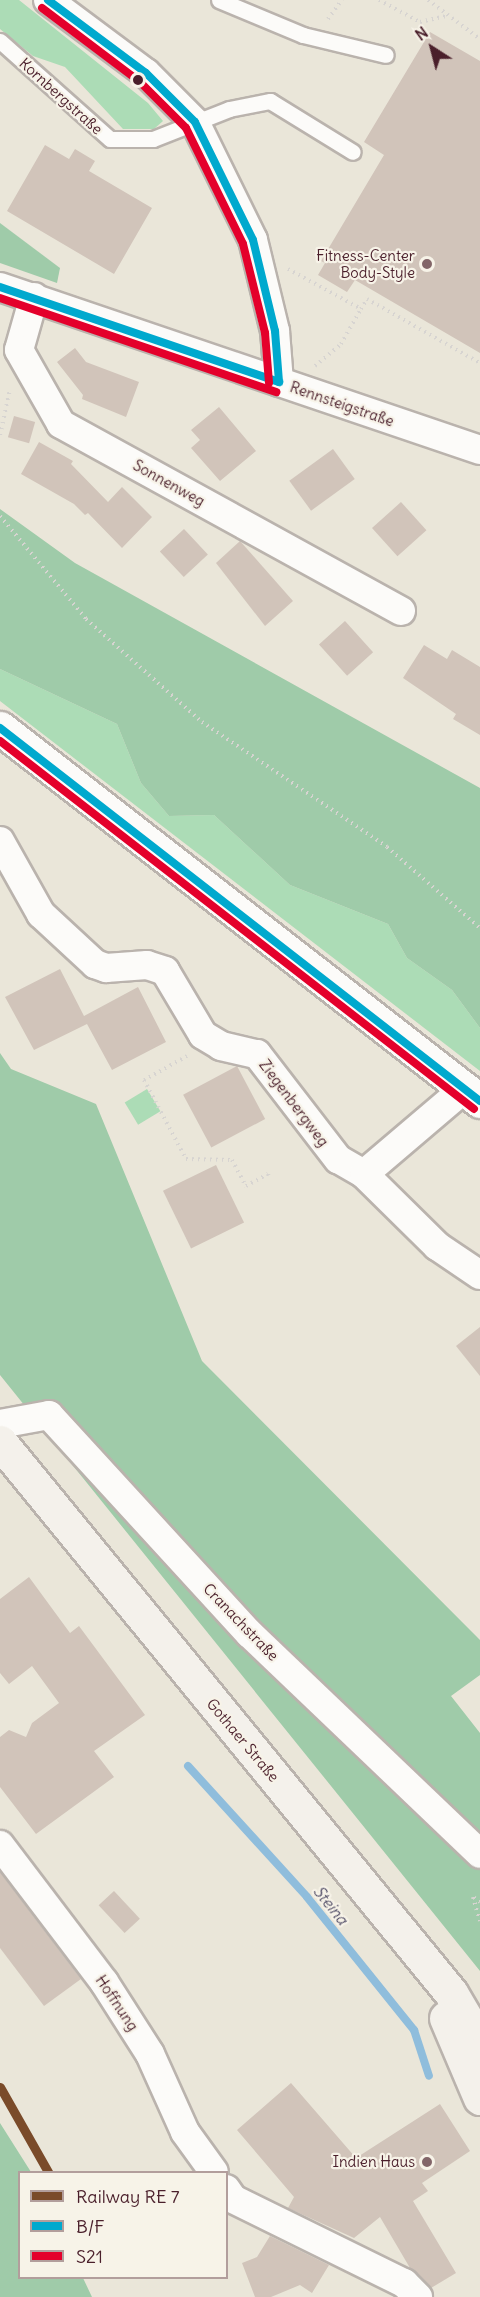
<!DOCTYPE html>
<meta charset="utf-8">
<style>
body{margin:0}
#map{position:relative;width:480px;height:2297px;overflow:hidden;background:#eae6d9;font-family:Delius,sans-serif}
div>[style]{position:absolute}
.green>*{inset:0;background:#acdcb6;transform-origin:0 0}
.forest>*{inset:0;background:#9fcba9}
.stream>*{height:8px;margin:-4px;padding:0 4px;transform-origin:4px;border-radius:4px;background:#8fbddc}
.building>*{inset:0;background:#d1c4ba;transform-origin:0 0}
.path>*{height:4px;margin-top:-2px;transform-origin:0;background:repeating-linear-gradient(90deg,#d7d4d1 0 1.5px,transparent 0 6px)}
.roads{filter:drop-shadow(2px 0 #bab3ad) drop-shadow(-2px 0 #bab3ad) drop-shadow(0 2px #bab3ad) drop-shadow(0 -2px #bab3ad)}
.service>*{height:15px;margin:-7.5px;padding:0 7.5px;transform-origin:7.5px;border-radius:7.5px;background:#fcfbf9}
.minor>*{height:28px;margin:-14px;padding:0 14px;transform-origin:14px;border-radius:14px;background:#fcfbf9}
.tertiary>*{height:33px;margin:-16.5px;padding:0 16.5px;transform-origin:16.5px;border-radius:16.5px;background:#fcfbf9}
.secondary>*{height:33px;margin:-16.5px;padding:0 16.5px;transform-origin:16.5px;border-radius:16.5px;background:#f4f1eb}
.bus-1>*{height:8px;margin:-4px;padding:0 4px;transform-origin:4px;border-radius:4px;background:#00a9ce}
.bus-2>*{height:8px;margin:-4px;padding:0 4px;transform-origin:4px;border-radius:4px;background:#e4002b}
.rail-1>*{height:9px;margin:-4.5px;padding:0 4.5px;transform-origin:4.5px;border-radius:4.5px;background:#7a4b2a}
.dots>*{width:16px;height:16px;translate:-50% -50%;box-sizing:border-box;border:3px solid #f7f3e8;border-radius:50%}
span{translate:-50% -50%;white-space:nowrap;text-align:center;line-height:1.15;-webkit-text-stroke:4.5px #f7f3e8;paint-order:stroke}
.street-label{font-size:15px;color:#4a1f2b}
.poi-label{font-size:15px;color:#4a1f2b}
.right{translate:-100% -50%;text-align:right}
.water-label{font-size:16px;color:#545069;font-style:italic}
.legend{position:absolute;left:18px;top:2171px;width:210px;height:108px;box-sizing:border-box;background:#f7f3e8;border:2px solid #b29e9c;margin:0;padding:8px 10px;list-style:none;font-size:18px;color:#4a1f2b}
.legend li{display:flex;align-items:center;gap:12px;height:30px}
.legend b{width:30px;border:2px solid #b29e9c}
.north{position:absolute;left:402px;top:18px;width:60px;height:60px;-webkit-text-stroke:4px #f7f3e8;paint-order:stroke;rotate:324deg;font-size:16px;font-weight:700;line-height:24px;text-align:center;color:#4a1f2b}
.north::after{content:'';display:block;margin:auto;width:21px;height:27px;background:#4a1f2b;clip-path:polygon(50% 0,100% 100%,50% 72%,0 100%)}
</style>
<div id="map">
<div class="green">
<div style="clip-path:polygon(0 0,19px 0,148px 103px,163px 121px,154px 129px,123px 129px,65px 67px,33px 56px,0 29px)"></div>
<div style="clip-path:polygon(0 669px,117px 724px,141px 783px,169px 816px,214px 815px,290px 885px,388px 924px,407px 958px,452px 990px,480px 1028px,480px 1071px,0 701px)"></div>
<div style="left:147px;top:1089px;width:26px;height:26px;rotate:59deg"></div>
</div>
<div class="forest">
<div style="clip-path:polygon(0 223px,60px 268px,57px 283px,0 263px)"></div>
<div style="clip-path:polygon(0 509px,75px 563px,480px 788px,480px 1028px,452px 990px,407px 958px,388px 924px,290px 885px,214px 815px,169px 816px,141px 783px,117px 724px,0 669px)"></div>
<div style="clip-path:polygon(0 1053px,11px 1069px,96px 1104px,202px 1361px,480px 1640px,480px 1675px,451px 1696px,480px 1733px,480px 1971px,0 1375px)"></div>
<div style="clip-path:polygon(0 2123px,31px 2172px,20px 2172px,20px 2278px,83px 2278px,92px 2297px,0 2297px)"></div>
</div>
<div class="stream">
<div style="left:188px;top:1766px;width:177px;rotate:47.7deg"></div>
<div style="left:307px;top:1897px;width:171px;rotate:51.2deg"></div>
<div style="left:414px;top:2030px;width:48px;rotate:71.9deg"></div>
</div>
<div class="building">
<div style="clip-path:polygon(430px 32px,480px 61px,480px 353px,355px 280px,347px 292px,318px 275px,325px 263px,321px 261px,384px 155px,364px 142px)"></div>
<div style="clip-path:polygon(45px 145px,69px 159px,75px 149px,95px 161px,89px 171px,152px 208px,114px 274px,7px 211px)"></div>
<div style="clip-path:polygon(75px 348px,86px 362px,139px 382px,126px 417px,82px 399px,83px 395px,57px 362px)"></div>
<div style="clip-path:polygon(219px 407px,256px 451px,220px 481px,191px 448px,200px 440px,191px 430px)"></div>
<div style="left:14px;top:416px;width:22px;height:22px;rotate:16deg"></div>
<div style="clip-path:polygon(39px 442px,73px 461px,71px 464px,108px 502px,122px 487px,152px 517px,122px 548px,88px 513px,85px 515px,74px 504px,21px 474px)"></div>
<div style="left:333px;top:449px;width:37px;height:54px;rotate:54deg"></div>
<div style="left:401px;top:502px;width:38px;height:39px;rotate:48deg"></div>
<div style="left:184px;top:529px;width:35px;height:33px;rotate:47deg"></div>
<div style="clip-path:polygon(240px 541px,293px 601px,265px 626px,216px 563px)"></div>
<div style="left:345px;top:621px;width:42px;height:35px;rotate:48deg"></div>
<div style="clip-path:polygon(424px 645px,447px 659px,452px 650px,480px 667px,480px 735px,453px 719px,456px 714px,403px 678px)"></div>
<div style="clip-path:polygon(60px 969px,84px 1016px,138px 987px,166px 1042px,112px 1070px,87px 1024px,34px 1050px,5px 997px)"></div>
<div style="left:237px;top:1066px;width:60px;height:61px;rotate:62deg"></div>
<div style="left:216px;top:1165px;width:64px;height:59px;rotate:64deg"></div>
<div style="clip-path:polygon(480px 1327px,480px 1376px,456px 1346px)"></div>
<div style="clip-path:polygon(29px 1577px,70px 1633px,79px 1626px,145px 1715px,94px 1751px,114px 1777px,36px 1834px,0 1787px,0 1737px,9px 1730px,26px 1737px,32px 1723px,59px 1703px,32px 1666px,9px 1684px,0 1673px,0 1599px)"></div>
<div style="clip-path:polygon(0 1872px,81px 1979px,44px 2006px,0 1948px)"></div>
<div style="left:114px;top:1891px;width:38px;height:21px;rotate:47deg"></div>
<div style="clip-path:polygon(291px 2083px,356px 2158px,440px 2104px,470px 2151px,422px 2183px,428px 2191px,413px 2201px,456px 2273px,431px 2288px,410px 2268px,380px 2217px,354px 2238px,288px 2208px,294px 2197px,237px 2130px)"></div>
<div style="clip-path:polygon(270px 2236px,329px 2265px,312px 2293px,300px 2285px,271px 2297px,255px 2297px,242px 2263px,257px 2257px)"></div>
</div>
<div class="path">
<div style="left:379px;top:0;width:47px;rotate:28.2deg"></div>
<div style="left:420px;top:22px;width:27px;rotate:-13deg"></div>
<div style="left:428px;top:0;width:65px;rotate:36.9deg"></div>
<div style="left:328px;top:19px;width:24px;rotate:-54deg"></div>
<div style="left:288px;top:269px;width:83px;rotate:28.7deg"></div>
<div style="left:361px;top:309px;width:12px;rotate:-59deg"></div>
<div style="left:367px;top:299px;width:130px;rotate:29.5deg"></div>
<div style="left:315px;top:366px;width:34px;rotate:-40deg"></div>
<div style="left:341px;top:344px;width:40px;rotate:-60.3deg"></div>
<div style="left:0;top:435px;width:47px;rotate:-77.7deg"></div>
<div style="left:0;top:516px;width:134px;rotate:50.1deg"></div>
<div style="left:86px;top:619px;width:155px;rotate:41.6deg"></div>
<div style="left:202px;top:722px;width:223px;rotate:34deg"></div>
<div style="left:387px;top:847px;width:123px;rotate:41.1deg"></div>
<div style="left:187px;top:1056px;width:49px;rotate:150.8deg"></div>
<div style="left:144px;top:1080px;width:89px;rotate:62deg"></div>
<div style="left:186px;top:1159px;width:46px;rotate:1.2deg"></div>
<div style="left:232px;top:1160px;width:30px;rotate:62deg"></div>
<div style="left:246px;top:1186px;width:25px;rotate:-29deg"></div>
<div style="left:268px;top:1174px;width:3px;rotate:72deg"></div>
<div style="left:480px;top:1902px;width:9px;rotate:-144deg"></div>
<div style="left:473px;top:1897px;width:25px;rotate:74deg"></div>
</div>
<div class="roads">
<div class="service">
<div style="left:219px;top:0;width:91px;rotate:22.6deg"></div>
<div style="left:303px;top:35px;width:85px;rotate:13.5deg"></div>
<div style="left:0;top:41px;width:147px;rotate:41.7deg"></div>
<div style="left:110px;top:139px;width:43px"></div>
<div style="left:153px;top:139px;width:82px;rotate:-21.5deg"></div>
<div style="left:229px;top:109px;width:42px;rotate:-11deg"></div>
<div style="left:270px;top:101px;width:97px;rotate:31.6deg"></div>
</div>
<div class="minor">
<div style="left:48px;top:0;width:122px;rotate:36.7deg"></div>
<div style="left:146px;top:73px;width:69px;rotate:45deg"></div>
<div style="left:195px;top:122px;width:131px;rotate:63.8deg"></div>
<div style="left:253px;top:240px;width:94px;rotate:76.4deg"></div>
<div style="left:275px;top:331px;width:51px;rotate:85.5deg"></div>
<div style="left:0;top:287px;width:507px;rotate:18.76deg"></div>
<div style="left:34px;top:297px;width:55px;rotate:105.8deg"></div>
<div style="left:19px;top:350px;width:85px;rotate:60.4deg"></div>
<div style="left:61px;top:424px;width:388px;rotate:28.8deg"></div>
<div style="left:0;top:841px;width:84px;rotate:60.7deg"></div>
<div style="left:41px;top:914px;width:74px;rotate:42.8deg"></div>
<div style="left:95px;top:964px;width:12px;rotate:20deg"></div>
<div style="left:106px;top:968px;width:41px;rotate:-4.2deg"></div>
<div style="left:147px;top:965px;width:19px;rotate:18deg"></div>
<div style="left:165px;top:971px;width:74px;rotate:59.3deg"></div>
<div style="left:203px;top:1035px;width:21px;rotate:31deg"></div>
<div style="left:221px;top:1046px;width:37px;rotate:13deg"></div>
<div style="left:257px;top:1054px;width:133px;rotate:52.4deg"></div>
<div style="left:338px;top:1159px;width:30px;rotate:30deg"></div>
<div style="left:364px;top:1174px;width:103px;rotate:44.6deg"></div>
<div style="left:437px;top:1246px;width:52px;rotate:34deg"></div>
<div style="left:364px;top:1174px;width:131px;rotate:-40.4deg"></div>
<div style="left:0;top:1424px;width:50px;rotate:-10.4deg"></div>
<div style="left:49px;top:1415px;width:297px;rotate:47.5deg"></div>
<div style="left:250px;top:1634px;width:318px;rotate:43.7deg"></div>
<div style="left:0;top:1845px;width:172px;rotate:52.8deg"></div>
<div style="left:104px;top:1982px;width:85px;rotate:57.4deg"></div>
<div style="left:150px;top:2054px;width:85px;rotate:65.8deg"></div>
<div style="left:185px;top:2132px;width:49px;rotate:54.1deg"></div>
<div style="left:226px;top:2189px;width:12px;rotate:55deg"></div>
<div style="left:233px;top:2199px;width:191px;rotate:26.2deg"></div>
<div style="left:404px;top:2283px;width:20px;rotate:45deg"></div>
</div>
<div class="tertiary">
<div style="left:0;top:728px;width:608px;rotate:37.85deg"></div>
</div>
<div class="secondary">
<div style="left:0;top:1442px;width:712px;rotate:50.7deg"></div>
<div style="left:451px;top:1993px;width:57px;rotate:59.4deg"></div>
<div style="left:446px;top:2018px;width:87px;rotate:67deg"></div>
</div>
</div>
<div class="bus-1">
<div style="left:48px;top:0;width:122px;rotate:36.7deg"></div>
<div style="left:146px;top:73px;width:69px;rotate:45deg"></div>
<div style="left:195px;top:122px;width:131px;rotate:63.8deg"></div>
<div style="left:253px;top:240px;width:94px;rotate:76.4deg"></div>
<div style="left:275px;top:331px;width:51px;rotate:85.5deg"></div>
<div style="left:0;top:287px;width:295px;rotate:18.8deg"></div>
<div style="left:0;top:728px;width:608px;rotate:37.85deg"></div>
</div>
<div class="bus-2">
<div style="left:42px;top:8px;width:121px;rotate:37deg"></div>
<div style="left:139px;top:81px;width:66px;rotate:45deg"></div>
<div style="left:186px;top:128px;width:129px;rotate:63.8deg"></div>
<div style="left:243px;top:244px;width:92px;rotate:76.1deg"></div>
<div style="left:265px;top:333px;width:50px;rotate:85.4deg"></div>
<div style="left:0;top:298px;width:292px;rotate:18.8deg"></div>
<div style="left:0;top:741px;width:600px;rotate:37.82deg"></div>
</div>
<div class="rail-1">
<div style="left:0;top:2087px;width:98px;rotate:60.5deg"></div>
</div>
<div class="dots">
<div style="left:138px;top:80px;background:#4a1f2b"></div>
<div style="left:427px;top:264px;background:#826568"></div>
<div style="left:427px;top:2162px;background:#826568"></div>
</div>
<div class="street-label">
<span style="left:61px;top:96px;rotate:42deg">Kornbergstraße</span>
<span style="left:342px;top:404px;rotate:19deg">Rennsteigstraße</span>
<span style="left:169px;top:483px;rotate:29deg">Sonnenweg</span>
<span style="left:294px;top:1103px;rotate:53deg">Ziegenbergweg</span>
<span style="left:241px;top:1622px;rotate:46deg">Cranachstraße</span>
<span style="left:243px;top:1740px;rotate:50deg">Gothaer Straße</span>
<span style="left:117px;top:2003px;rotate:56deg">Hoffnung</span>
</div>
<div class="poi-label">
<span class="right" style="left:415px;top:264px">Fitness-Center<br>Body-Style</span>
<span class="right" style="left:415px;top:2162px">Indien Haus</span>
</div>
<div class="water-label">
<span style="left:331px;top:1905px;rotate:51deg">Steina</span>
</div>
<ul class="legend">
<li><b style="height:8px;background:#7a4b2a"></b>Railway RE 7</li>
<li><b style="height:8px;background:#00a9ce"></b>B/F</li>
<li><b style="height:8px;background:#e4002b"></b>S21</li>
</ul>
<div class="north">N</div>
</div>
